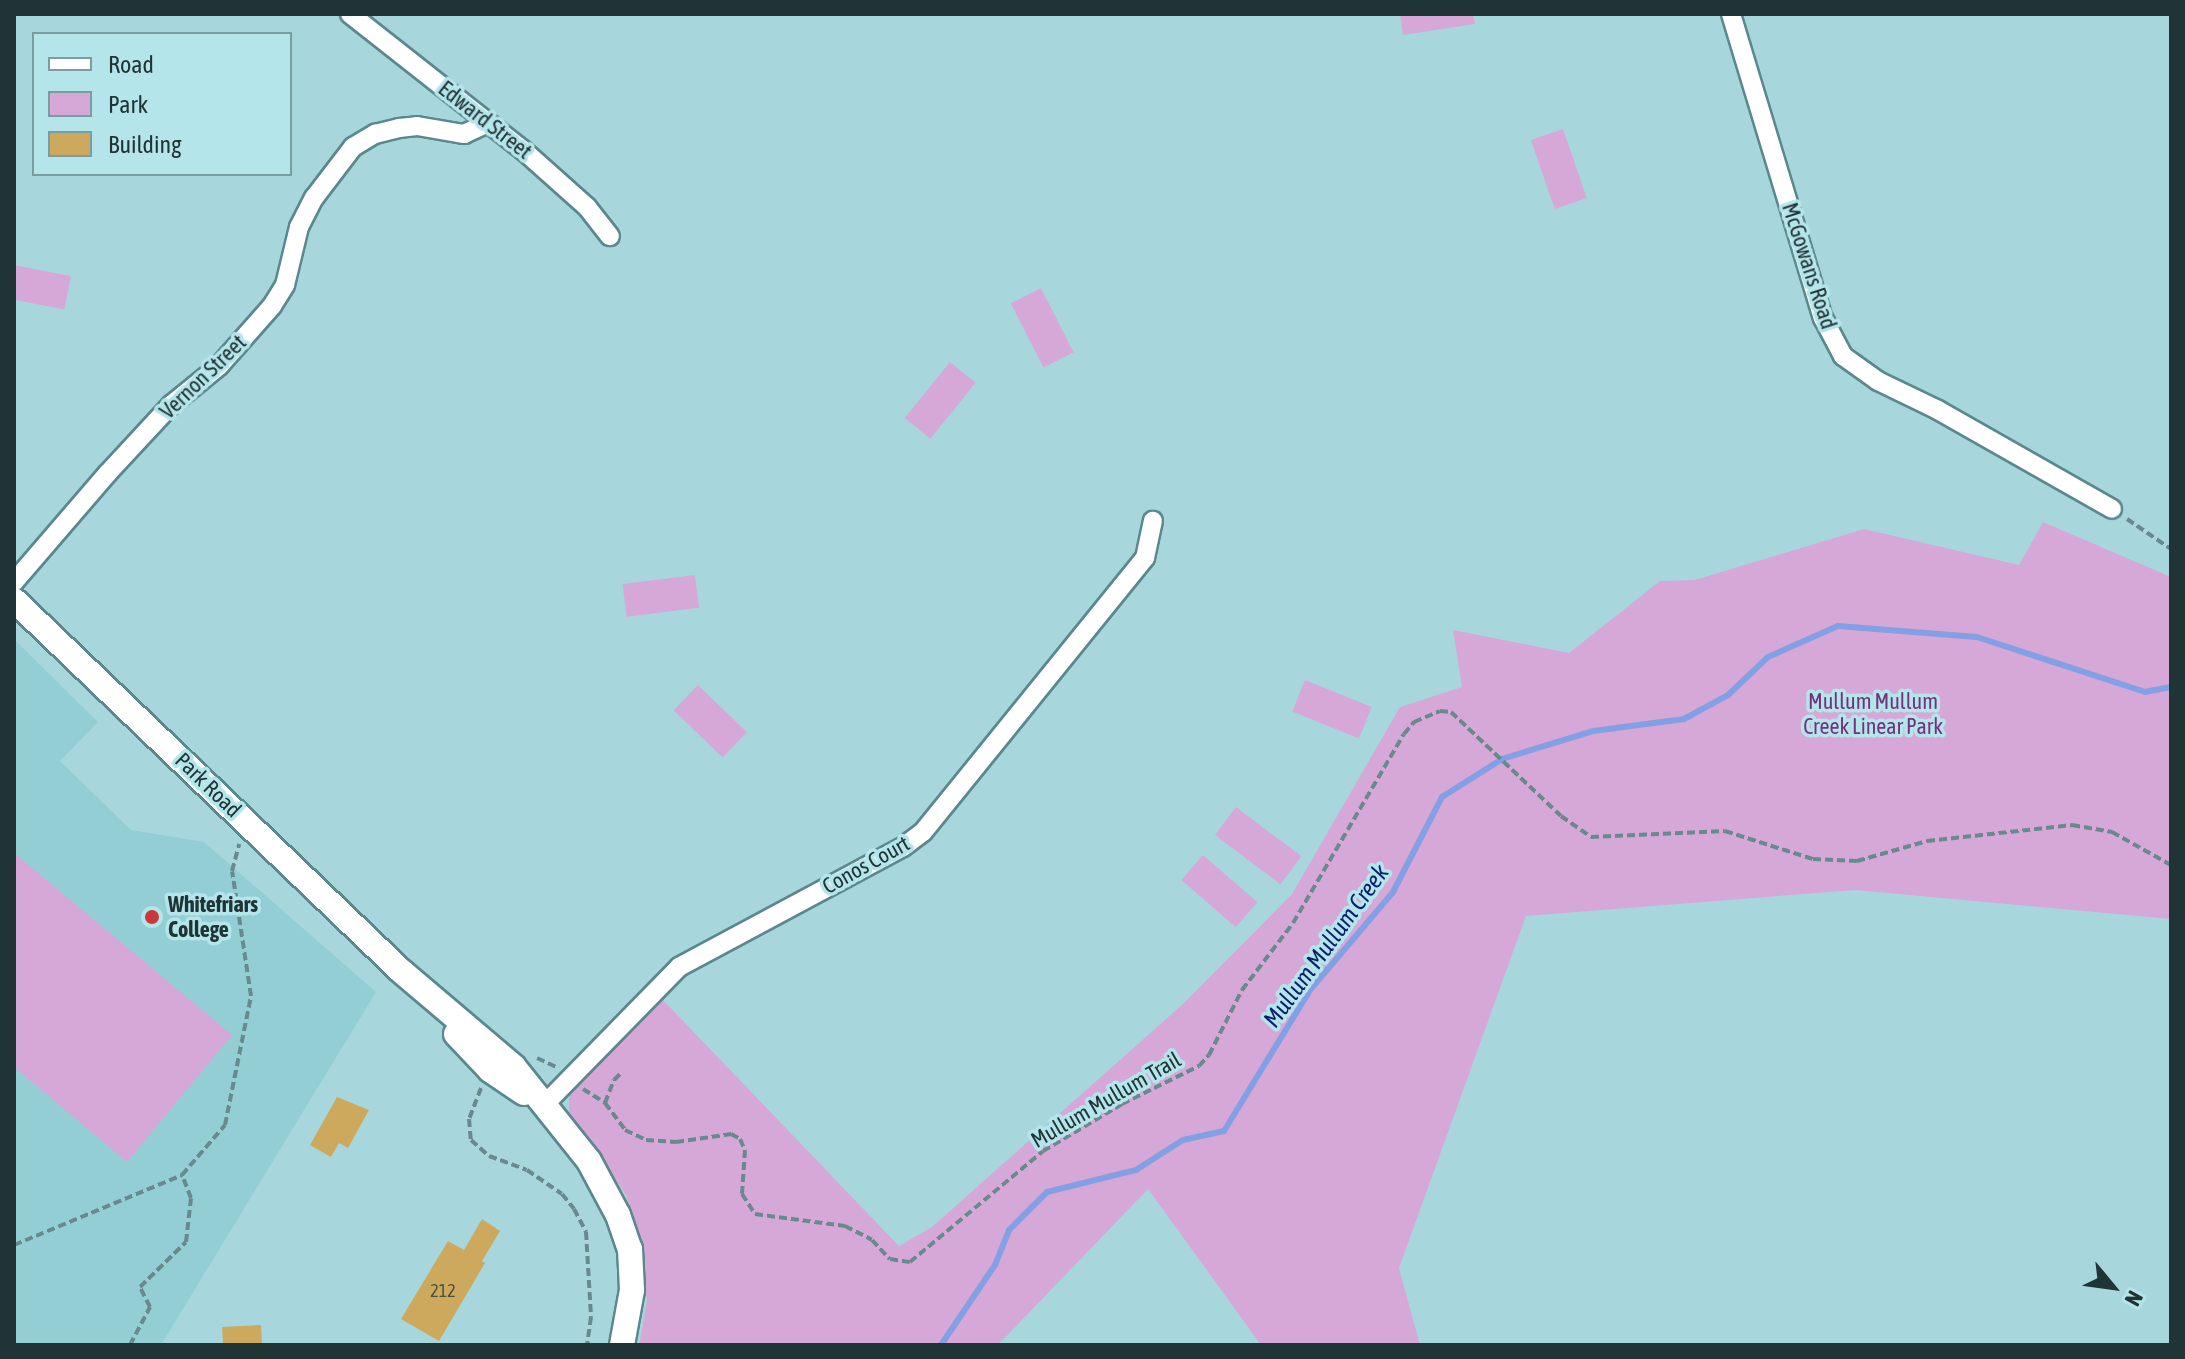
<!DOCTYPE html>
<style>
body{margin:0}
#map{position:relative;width:2185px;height:1359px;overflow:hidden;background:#a7d7dd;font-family:"Asap Condensed",sans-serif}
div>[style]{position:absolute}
.built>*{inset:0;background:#93ced5}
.green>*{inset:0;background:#d6a8d7;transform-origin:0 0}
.stream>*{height:6px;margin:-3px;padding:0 3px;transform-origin:3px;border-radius:3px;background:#82a0e3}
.building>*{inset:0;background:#cca95c;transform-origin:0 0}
.path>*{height:4px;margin-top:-2px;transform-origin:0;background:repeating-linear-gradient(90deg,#688a8e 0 8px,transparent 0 12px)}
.roads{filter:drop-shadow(2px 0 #5a888d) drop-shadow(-2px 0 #5a888d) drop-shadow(0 2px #5a888d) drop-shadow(0 -2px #5a888d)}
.street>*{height:18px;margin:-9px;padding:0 9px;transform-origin:9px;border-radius:9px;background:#fff}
.secondary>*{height:24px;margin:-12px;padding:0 12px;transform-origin:12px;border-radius:12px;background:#fff}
.dots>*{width:22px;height:22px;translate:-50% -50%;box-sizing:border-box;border:4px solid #b4e5ea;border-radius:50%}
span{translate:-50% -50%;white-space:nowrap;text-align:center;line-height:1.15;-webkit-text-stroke:7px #b4e5ea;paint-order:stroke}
.number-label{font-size:18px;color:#4b503f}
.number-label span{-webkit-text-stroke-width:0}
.street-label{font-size:22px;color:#203335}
.park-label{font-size:22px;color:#753179}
.poi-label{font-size:22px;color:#203335;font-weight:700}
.left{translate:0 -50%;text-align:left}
.water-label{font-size:24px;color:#081e6a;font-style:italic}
.frame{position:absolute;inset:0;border:16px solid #203335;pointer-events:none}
.legend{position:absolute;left:32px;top:32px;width:260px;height:144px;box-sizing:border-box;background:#b4e5ea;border:2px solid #799ea2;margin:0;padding:10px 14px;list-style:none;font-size:24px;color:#203335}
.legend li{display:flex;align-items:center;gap:16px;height:40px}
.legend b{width:40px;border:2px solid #799ea2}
.north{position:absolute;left:2073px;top:1247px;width:80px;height:80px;-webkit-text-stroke:6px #b4e5ea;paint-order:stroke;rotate:119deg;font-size:22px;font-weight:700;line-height:32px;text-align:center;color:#203335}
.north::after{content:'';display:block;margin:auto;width:28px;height:36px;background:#203335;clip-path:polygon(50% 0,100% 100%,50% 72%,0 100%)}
</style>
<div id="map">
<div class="built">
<div style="clip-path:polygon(14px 639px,98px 722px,60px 761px,131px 830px,204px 842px,376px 992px,161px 1345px,14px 1345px)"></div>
</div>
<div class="green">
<div style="clip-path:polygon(1400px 14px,1473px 14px,1475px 24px,1403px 35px)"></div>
<div style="left:1563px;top:129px;width:73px;height:34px;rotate:71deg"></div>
<div style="left:14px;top:265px;width:58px;height:34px;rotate:11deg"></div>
<div style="left:1041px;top:288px;width:72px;height:34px;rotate:63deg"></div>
<div style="left:950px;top:362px;width:33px;height:72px;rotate:39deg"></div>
<div style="clip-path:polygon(2043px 522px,2171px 577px,2171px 919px,1855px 890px,1526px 916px,1399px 1268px,1420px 1345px,1261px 1345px,1148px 1189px,998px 1345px,639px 1345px,647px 1301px,641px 1242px,626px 1195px,569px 1112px,569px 1097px,585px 1075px,662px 999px,899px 1246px,932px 1227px,1183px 1004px,1292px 894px,1400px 707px,1462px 687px,1453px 630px,1569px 653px,1660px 581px,1695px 580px,1864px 529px,2019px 565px)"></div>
<div style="left:695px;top:575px;width:33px;height:73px;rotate:83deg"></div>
<div style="left:1305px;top:680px;width:72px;height:34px;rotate:22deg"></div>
<div style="left:698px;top:685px;width:68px;height:35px;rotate:44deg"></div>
<div style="left:1236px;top:807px;width:82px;height:35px;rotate:37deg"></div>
<div style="clip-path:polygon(14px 853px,232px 1035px,127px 1162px,14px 1067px)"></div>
<div style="left:1203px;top:855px;width:72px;height:33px;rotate:41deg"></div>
</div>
<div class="stream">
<div style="left:941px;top:1345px;width:97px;rotate:-56deg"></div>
<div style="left:995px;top:1265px;width:38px;rotate:-68deg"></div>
<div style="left:1009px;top:1230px;width:54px;rotate:-45deg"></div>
<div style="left:1047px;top:1192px;width:92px;rotate:-13.9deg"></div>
<div style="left:1136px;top:1170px;width:56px;rotate:-32.6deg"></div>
<div style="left:1183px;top:1140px;width:42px;rotate:-12.4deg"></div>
<div style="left:1224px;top:1131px;width:165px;rotate:-58.6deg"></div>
<div style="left:1310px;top:990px;width:128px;rotate:-49.7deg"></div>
<div style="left:1393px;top:892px;width:107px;rotate:-62.7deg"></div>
<div style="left:1442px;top:797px;width:71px;rotate:-32.3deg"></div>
<div style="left:1502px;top:759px;width:95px;rotate:-17.1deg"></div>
<div style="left:1593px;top:731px;width:92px;rotate:-7.5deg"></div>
<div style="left:1684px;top:719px;width:50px;rotate:-28.6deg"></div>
<div style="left:1728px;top:695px;width:55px;rotate:-43.5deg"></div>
<div style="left:1768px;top:657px;width:77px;rotate:-23.9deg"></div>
<div style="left:1838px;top:626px;width:139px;rotate:4.5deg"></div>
<div style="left:1977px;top:637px;width:177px;rotate:18.1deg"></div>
<div style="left:2145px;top:692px;width:26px;rotate:-11deg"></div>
</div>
<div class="building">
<div style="clip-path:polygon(337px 1097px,369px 1110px,348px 1148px,339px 1143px,331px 1157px,310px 1145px)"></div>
<div style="clip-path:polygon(482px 1219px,500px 1231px,482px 1261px,485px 1263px,439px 1341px,401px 1319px,448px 1241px,464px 1250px)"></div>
<div style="left:261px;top:1325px;width:20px;height:39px;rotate:87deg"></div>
</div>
<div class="path">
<div style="left:2127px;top:519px;width:53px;rotate:34.3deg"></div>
<div style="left:537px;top:1058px;width:23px;rotate:25deg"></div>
<div style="left:481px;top:1088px;width:33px;rotate:111deg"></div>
<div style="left:469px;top:1119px;width:21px;rotate:85deg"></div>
<div style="left:471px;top:1140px;width:24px;rotate:42deg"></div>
<div style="left:489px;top:1156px;width:40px;rotate:20.2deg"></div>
<div style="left:527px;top:1170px;width:42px;rotate:34.4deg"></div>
<div style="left:562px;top:1194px;width:19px;rotate:51deg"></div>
<div style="left:574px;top:1209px;width:26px;rotate:62deg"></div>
<div style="left:586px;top:1232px;width:85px;rotate:86.6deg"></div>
<div style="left:591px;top:1317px;width:28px;rotate:98deg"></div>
<div style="left:583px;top:1089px;width:26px;rotate:32deg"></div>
<div style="left:605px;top:1103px;width:34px;rotate:53deg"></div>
<div style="left:625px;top:1130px;width:23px;rotate:25deg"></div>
<div style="left:646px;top:1140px;width:30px;rotate:4deg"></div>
<div style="left:676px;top:1142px;width:56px;rotate:-8.3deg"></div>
<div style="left:731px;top:1134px;width:10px;rotate:29deg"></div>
<div style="left:740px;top:1139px;width:12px;rotate:66deg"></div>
<div style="left:745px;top:1150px;width:44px;rotate:93.9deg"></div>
<div style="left:742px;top:1194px;width:24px;rotate:57deg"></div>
<div style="left:755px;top:1214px;width:91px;rotate:7.6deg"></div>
<div style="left:845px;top:1226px;width:30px;rotate:27deg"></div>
<div style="left:872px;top:1240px;width:26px;rotate:47deg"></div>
<div style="left:890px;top:1259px;width:20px;rotate:9deg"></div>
<div style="left:910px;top:1262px;width:173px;rotate:-39.8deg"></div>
<div style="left:1043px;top:1151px;width:92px;rotate:-30.7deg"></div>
<div style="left:1122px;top:1104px;width:86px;rotate:-26.3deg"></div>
<div style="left:1199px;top:1066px;width:15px;rotate:-48deg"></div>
<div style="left:1209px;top:1055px;width:73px;rotate:-63.1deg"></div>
<div style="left:1242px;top:990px;width:84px;rotate:-52.7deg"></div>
<div style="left:1293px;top:923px;width:219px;rotate:-59.6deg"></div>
<div style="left:1404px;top:734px;width:16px;rotate:-50deg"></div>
<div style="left:1414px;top:722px;width:28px;rotate:-23deg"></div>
<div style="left:1440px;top:711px;width:11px;rotate:5deg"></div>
<div style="left:1451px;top:712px;width:151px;rotate:43.4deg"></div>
<div style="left:1561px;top:816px;width:37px;rotate:35deg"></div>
<div style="left:1591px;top:837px;width:134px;rotate:-2.6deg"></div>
<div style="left:1725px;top:831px;width:92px;rotate:17.7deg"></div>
<div style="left:1813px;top:859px;width:44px;rotate:2.6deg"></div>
<div style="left:1857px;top:861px;width:73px;rotate:-15.9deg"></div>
<div style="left:1927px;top:841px;width:146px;rotate:-6.3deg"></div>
<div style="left:2072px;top:825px;width:41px;rotate:9.9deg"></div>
<div style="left:2112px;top:832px;width:68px;rotate:29.2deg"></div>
<div style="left:605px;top:1103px;width:25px;rotate:-69deg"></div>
<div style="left:614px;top:1080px;width:11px;rotate:-45deg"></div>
<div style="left:14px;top:1245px;width:182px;rotate:-22.6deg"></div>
<div style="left:182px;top:1175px;width:66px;rotate:-49.3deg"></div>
<div style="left:225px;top:1125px;width:132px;rotate:-78.6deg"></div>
<div style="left:251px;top:996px;width:126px;rotate:-98.6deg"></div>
<div style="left:232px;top:871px;width:28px;rotate:-75deg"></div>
<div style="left:130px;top:1345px;width:43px;rotate:-62.2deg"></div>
<div style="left:150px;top:1307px;width:22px;rotate:-117deg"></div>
<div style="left:140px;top:1287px;width:64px;rotate:-44.4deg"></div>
<div style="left:186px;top:1242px;width:44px;rotate:-83.5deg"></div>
<div style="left:191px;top:1198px;width:25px;rotate:-111deg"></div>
</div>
<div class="roads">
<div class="street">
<div style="left:350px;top:14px;width:220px;rotate:38.2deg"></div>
<div style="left:523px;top:150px;width:86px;rotate:41.7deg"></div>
<div style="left:587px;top:207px;width:37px;rotate:52deg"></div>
<div style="left:1731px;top:14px;width:318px;rotate:73.2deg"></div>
<div style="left:1823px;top:318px;width:43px;rotate:62.2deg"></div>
<div style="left:1843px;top:356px;width:43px;rotate:35.5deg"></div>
<div style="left:1878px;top:381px;width:67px;rotate:25.8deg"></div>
<div style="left:1938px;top:410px;width:200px;rotate:29.6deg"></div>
<div style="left:14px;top:582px;width:143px;rotate:-49.3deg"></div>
<div style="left:107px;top:474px;width:94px;rotate:-47.2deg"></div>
<div style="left:171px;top:405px;width:62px;rotate:-39.1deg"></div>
<div style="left:219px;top:366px;width:80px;rotate:-48.5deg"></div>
<div style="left:272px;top:306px;width:25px;rotate:-58deg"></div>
<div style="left:285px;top:285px;width:60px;rotate:-76.4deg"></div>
<div style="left:299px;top:227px;width:33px;rotate:-63deg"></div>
<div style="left:314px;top:198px;width:64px;rotate:-52.6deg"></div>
<div style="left:353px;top:147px;width:26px;rotate:-31deg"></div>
<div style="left:375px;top:134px;width:25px;rotate:-14deg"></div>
<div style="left:399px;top:128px;width:18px;rotate:-6deg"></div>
<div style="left:417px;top:126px;width:48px;rotate:9.7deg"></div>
<div style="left:464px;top:134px;width:26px;rotate:-25deg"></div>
<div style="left:543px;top:1106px;width:194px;rotate:-45.6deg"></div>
<div style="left:679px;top:967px;width:254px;rotate:-28.2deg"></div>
<div style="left:903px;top:847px;width:25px;rotate:-37deg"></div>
<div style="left:923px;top:832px;width:353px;rotate:-51deg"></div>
<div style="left:1145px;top:558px;width:38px;rotate:-78deg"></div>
</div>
<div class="secondary">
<div style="left:14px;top:600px;width:536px;rotate:43.79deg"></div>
<div style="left:401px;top:971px;width:148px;rotate:40.3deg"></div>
<div style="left:514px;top:1067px;width:120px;rotate:51.4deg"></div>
<div style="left:589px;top:1161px;width:61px;rotate:61.8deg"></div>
<div style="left:618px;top:1215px;width:36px;rotate:71deg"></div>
<div style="left:630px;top:1249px;width:41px;rotate:87.2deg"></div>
<div style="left:632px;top:1290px;width:56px;rotate:100.3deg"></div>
<div style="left:456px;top:1034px;width:50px;rotate:46.6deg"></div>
<div style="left:490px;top:1070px;width:41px;rotate:34.1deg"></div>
</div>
</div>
<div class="dots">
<div style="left:152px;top:917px;background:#c83938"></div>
</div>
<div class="number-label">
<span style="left:443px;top:1291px">212</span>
</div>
<div class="street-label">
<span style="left:485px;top:120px;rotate:38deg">Edward Street</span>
<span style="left:1809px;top:266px;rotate:72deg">McGowans Road</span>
<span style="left:203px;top:377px;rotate:-44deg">Vernon Street</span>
<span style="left:208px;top:785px;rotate:44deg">Park Road</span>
<span style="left:866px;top:865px;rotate:-29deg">Conos Court</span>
<span style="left:1106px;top:1100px;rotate:-30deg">Mullum Mullum Trail</span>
</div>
<div class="park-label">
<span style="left:1873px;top:714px">Mullum Mullum<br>Creek Linear Park</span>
</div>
<div class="poi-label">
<span class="left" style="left:168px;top:917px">Whitefriars<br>College</span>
</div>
<div class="water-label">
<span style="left:1326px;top:946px;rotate:-54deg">Mullum Mullum Creek</span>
</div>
<div class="frame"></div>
<ul class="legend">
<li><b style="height:10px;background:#fff"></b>Road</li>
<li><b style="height:22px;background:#d6a8d7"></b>Park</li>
<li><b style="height:22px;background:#cca95c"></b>Building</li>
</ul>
<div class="north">N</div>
</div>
